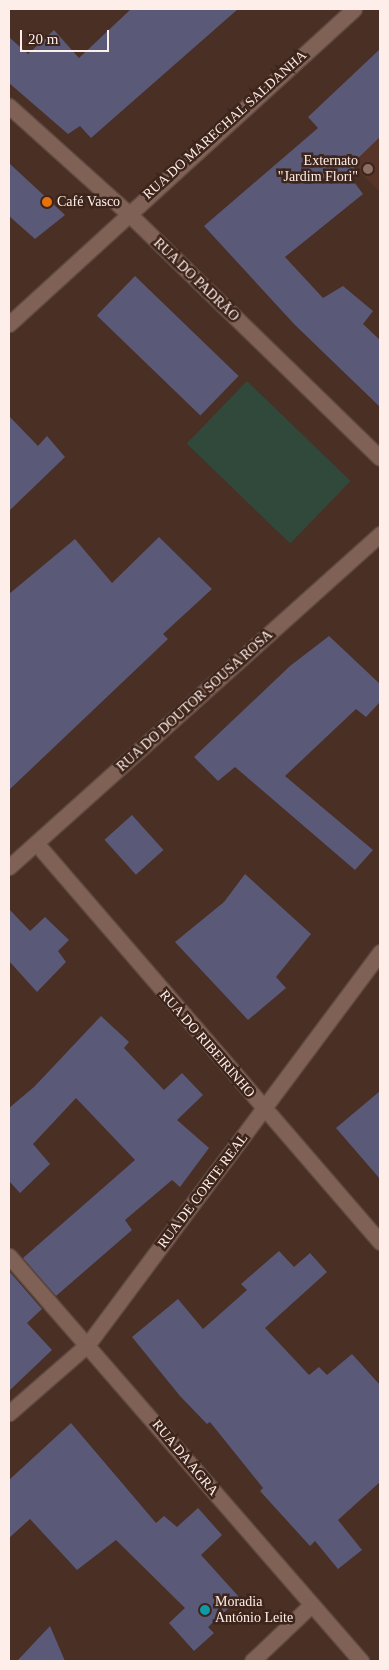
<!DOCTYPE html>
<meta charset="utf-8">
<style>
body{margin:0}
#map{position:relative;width:389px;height:1670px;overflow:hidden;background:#492f24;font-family:Georgia,serif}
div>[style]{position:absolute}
.built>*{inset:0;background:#563528}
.green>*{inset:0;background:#30493b;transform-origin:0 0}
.building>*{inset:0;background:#5a5978;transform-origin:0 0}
.roads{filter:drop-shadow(1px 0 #604a42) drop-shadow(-1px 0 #604a42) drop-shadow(0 1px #604a42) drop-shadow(0 -1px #604a42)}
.minor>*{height:15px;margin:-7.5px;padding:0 7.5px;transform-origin:7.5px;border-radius:7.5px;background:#7f6155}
.dots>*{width:14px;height:14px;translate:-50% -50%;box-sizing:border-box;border:2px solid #3e251b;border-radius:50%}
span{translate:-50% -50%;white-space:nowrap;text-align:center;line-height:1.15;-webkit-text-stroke:5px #3e251b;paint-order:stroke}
.street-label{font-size:14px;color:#fdeee9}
.poi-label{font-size:14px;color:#fdeee9}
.right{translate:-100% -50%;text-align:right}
.left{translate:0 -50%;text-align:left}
.frame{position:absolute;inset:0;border:10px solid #fdeee9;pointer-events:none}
.scale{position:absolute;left:20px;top:30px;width:89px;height:22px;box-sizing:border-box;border:2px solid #fdeee9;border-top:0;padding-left:6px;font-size:15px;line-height:18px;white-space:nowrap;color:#fdeee9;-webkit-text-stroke:4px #3e251b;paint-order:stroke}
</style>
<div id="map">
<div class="built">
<div style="clip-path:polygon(380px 137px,380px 192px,352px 164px)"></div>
</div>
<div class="green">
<div style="left:247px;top:381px;width:144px;height:87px;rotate:44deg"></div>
</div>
<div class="building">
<div style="clip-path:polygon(131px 9px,238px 9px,91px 138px,80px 126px,68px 134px,9px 83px,9px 37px,28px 54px,54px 30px,79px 58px)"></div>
<div style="clip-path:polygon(380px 49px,380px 137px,352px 164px,358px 174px,351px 178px,363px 194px,285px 257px,323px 298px,343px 286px,373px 311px,363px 324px,380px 340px,380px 407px,295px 325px,204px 226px,318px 128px,308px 117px)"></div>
<div style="clip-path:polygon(9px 163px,65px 215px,35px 239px,9px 216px)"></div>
<div style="left:135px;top:276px;width:144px;height:55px;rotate:44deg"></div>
<div style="clip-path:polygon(9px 416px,38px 446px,47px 436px,65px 457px,9px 511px)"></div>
<div style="clip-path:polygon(159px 537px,212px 589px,163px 634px,168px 639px,9px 790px,9px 594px,75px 539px,112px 583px)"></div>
<div style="clip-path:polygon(329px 636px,380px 684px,380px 702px,366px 717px,356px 709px,285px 776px,373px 850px,355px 870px,235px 767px,218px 781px,194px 757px,290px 666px)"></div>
<div style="left:132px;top:815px;width:47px;height:37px;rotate:48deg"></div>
<div style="clip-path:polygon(245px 874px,311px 934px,276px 977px,286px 988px,248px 1020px,175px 942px,224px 902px)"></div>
<div style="clip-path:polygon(9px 909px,30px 931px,45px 917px,69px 940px,58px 951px,66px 962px,37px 992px,9px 961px)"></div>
<div style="clip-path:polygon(101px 1016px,129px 1042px,124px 1048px,164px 1090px,182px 1073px,203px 1095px,177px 1120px,209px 1148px,180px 1187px,172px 1180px,125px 1220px,132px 1230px,56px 1296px,23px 1258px,135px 1160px,76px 1098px,33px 1144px,50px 1164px,20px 1193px,9px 1181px,9px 1108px,34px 1087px)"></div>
<div style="clip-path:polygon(380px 1091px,380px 1179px,336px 1128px)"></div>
<div style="clip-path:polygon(279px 1251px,294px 1267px,310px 1253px,327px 1272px,265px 1328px,309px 1375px,319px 1367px,327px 1375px,352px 1354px,380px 1385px,380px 1482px,338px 1520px,362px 1550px,338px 1569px,315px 1541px,310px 1546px,260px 1491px,263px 1488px,210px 1422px,207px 1424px,180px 1396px,132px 1337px,178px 1299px,203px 1329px,247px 1290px,241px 1284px)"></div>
<div style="clip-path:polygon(9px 1271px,42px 1309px,27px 1323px,52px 1350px,9px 1391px)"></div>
<div style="clip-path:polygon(71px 1423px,156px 1523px,164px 1516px,177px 1527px,198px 1508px,222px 1535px,201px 1555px,240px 1598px,208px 1627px,214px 1633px,194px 1651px,169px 1623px,185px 1608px,116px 1540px,77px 1570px,30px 1519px,9px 1538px,9px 1480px)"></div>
<div style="clip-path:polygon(50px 1626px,65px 1661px,17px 1661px)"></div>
</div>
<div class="roads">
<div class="minor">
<div style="left:9px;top:106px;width:160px;rotate:42deg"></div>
<div style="left:128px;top:213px;width:351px;rotate:44.2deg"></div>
<div style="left:9px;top:324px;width:467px;rotate:-42.4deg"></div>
<div style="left:36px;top:843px;width:527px;rotate:49.23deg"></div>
<div style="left:9px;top:867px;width:499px;rotate:-41.9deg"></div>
<div style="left:9px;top:1256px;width:537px;rotate:49deg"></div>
<div style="left:9px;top:1413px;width:105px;rotate:-41.1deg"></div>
<div style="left:88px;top:1344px;width:489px;rotate:-53.3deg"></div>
<div style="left:252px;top:1661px;width:81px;rotate:-43.5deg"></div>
</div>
</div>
<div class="dots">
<div style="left:368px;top:169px;background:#8d6e63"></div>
<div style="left:47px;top:202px;background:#e8710a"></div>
<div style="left:205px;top:1610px;background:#0f9aa8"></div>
</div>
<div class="street-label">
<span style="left:225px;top:125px;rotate:-42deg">RUA DO MARECHAL SALDANHA</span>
<span style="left:196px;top:280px;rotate:44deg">RUA DO PADRÃO</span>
<span style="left:195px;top:701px;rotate:-42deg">RUA DO DOUTOR SOUSA ROSA</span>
<span style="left:207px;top:1044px;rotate:49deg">RUA DO RIBEIRINHO</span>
<span style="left:203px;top:1191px;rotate:-53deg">RUA DE CORTE REAL</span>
<span style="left:185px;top:1458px;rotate:50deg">RUA DA AGRA</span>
</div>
<div class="poi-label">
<span class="right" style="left:358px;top:169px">Externato<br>"Jardim Flori"</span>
<span class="left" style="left:57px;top:202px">Café Vasco</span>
<span class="left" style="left:215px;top:1610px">Moradia<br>António Leite</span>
</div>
<div class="frame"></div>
<div class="scale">20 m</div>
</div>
